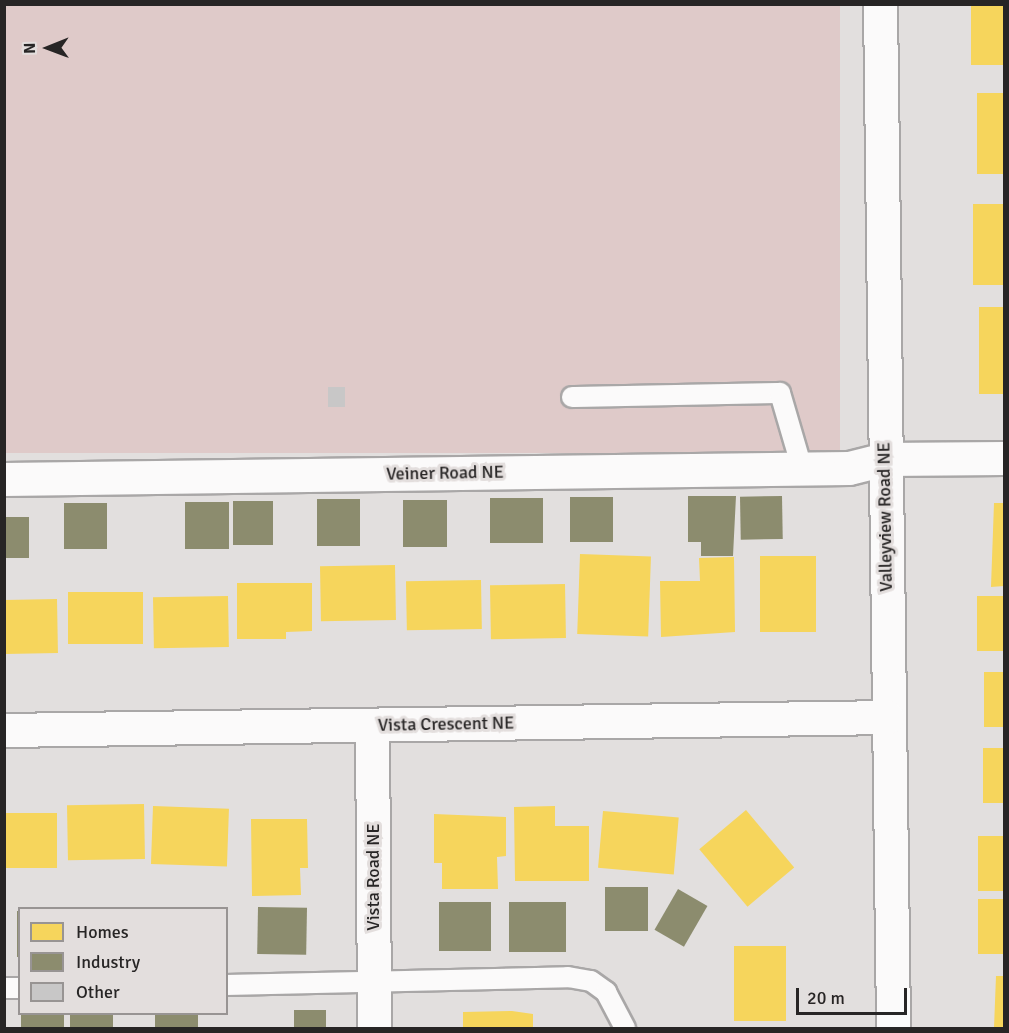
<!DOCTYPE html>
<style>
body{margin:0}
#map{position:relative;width:1009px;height:1033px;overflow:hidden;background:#e2dfde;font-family:Signika,sans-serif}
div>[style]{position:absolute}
.green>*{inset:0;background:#dfcac9;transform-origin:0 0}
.homes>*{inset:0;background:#f6d55c;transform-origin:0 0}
.industry>*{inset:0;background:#8c8c6e;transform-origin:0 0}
.building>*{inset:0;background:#c8c7c7;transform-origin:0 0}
.roads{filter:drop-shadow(2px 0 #a9a7a7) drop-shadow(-2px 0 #a9a7a7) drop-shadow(0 2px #a9a7a7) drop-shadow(0 -2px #a9a7a7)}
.service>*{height:20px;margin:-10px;padding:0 10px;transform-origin:10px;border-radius:10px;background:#fbfafa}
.minor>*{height:33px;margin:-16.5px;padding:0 16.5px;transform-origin:16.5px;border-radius:16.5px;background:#fbfafa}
span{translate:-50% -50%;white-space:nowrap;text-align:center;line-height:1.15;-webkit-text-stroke:6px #e3dedd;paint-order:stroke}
.street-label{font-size:18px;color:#272525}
.frame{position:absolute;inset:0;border:6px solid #272525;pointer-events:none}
.legend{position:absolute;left:18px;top:907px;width:210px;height:108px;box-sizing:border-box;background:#e3dedd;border:2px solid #989493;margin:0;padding:8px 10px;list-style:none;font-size:18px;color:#272525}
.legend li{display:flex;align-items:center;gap:12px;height:30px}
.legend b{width:30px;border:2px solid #989493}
.north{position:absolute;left:18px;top:18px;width:60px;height:60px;-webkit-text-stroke:4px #e3dedd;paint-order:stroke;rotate:269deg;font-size:16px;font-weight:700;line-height:24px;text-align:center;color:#272525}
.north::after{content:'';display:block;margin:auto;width:21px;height:27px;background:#272525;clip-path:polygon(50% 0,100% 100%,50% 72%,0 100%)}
.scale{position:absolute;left:796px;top:988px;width:111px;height:27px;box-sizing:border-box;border:3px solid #272525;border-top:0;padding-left:8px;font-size:18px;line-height:21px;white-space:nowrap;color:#272525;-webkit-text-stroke:4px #e3dedd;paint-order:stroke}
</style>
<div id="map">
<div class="green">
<div style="left:4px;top:5px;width:836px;height:448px"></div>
</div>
<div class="homes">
<div style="left:971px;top:4px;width:33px;height:61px"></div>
<div style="left:977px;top:93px;width:27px;height:81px"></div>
<div style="left:1004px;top:204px;width:81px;height:31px;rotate:90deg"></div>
<div style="left:979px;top:307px;width:25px;height:87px"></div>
<div style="clip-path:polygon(994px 503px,1004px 503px,1004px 586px,991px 587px)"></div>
<div style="left:580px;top:554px;width:71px;height:80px;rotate:2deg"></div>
<div style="left:760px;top:556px;width:56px;height:76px"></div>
<div style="clip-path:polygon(734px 557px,735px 632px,661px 637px,660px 581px,700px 581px,699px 558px)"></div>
<div style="left:395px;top:565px;width:55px;height:75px;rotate:89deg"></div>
<div style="left:481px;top:580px;width:49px;height:75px;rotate:89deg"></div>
<div style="clip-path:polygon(237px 583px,312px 583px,312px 631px,286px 632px,286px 639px,237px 639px)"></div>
<div style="left:565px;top:584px;width:54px;height:75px;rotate:89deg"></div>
<div style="left:143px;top:592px;width:52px;height:75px;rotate:90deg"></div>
<div style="left:228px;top:596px;width:51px;height:75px;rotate:89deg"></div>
<div style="left:977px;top:596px;width:27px;height:55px"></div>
<div style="left:57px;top:599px;width:54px;height:53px;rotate:89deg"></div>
<div style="left:984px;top:672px;width:20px;height:55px"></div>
<div style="left:983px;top:748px;width:21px;height:55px"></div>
<div style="left:144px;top:804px;width:55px;height:77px;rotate:89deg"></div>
<div style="left:153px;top:806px;width:76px;height:58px;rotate:2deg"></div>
<div style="clip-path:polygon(555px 806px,555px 826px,589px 826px,589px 881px,515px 881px,514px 807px)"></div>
<div style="left:746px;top:810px;width:75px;height:61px;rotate:50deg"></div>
<div style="left:603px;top:811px;width:76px;height:57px;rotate:5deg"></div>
<div style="left:57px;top:813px;width:55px;height:53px;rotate:90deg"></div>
<div style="clip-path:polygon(434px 814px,506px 817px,506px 856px,497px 857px,498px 889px,442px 889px,442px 863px,434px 863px)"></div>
<div style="clip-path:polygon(251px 819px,307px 819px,308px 868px,300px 868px,301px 895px,252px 896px)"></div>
<div style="left:978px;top:836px;width:26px;height:55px"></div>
<div style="left:978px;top:899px;width:26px;height:55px"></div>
<div style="left:734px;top:946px;width:52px;height:75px"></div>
<div style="clip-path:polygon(996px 976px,1004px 976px,1004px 1028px,994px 1028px)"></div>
<div style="clip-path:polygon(512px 1011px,533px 1014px,533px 1028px,463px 1028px,463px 1012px)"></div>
</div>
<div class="industry">
<div style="clip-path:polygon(688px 496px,736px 496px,733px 556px,701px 556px,701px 542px,688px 542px)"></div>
<div style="left:782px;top:496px;width:43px;height:42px;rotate:89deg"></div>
<div style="left:613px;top:497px;width:45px;height:43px;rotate:90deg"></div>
<div style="left:543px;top:498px;width:45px;height:53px;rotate:90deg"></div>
<div style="left:317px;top:499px;width:43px;height:47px"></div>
<div style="left:403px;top:500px;width:44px;height:47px"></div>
<div style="left:233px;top:501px;width:40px;height:44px"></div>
<div style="left:229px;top:502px;width:47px;height:44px;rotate:90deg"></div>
<div style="left:107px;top:503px;width:46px;height:43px;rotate:90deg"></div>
<div style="left:5px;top:517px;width:24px;height:41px"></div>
<div style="left:605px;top:887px;width:43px;height:44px"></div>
<div style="left:678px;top:889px;width:34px;height:47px;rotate:30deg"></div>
<div style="left:491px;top:902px;width:49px;height:52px;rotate:90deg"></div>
<div style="left:509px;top:902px;width:57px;height:50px"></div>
<div style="left:258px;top:907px;width:49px;height:47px;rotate:1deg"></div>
<div style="left:17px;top:911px;width:3px;height:46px"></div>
<div style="left:294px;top:1010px;width:32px;height:18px"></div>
<div style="left:21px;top:1014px;width:43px;height:14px"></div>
<div style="left:70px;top:1014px;width:43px;height:14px"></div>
<div style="left:155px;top:1014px;width:43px;height:14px"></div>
</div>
<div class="building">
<div style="left:328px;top:387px;width:17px;height:20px"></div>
</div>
<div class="roads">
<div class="service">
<div style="left:572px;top:397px;width:208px;rotate:-1.1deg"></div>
<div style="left:780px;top:393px;width:78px;rotate:73.7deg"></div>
<div style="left:226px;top:985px;width:342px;rotate:-1.3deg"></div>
<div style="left:568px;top:977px;width:23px;rotate:10deg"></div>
<div style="left:591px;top:981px;width:19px;rotate:36deg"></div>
<div style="left:606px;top:992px;width:41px;rotate:62.2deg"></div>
<div style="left:4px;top:988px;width:16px"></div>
</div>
<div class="minor">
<div style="left:880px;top:4px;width:1024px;rotate:89.27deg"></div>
<div style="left:4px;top:479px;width:845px;rotate:-0.75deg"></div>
<div style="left:849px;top:468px;width:36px;rotate:-14deg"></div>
<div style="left:884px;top:459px;width:120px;rotate:-0.5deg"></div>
<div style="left:372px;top:725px;width:303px;rotate:89.6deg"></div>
<div style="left:4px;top:730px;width:883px;rotate:-0.84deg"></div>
</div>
</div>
<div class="street-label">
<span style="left:445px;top:473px;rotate:-1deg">Veiner Road NE</span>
<span style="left:885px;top:517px;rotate:-91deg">Valleyview Road NE</span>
<span style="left:446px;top:724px;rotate:-1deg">Vista Crescent NE</span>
<span style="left:373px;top:877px;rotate:-90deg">Vista Road NE</span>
</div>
<div class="frame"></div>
<ul class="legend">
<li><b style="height:16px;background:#f6d55c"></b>Homes</li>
<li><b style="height:16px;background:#8c8c6e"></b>Industry</li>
<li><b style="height:16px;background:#c8c7c7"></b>Other</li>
</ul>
<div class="north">N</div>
<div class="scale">20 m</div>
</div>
